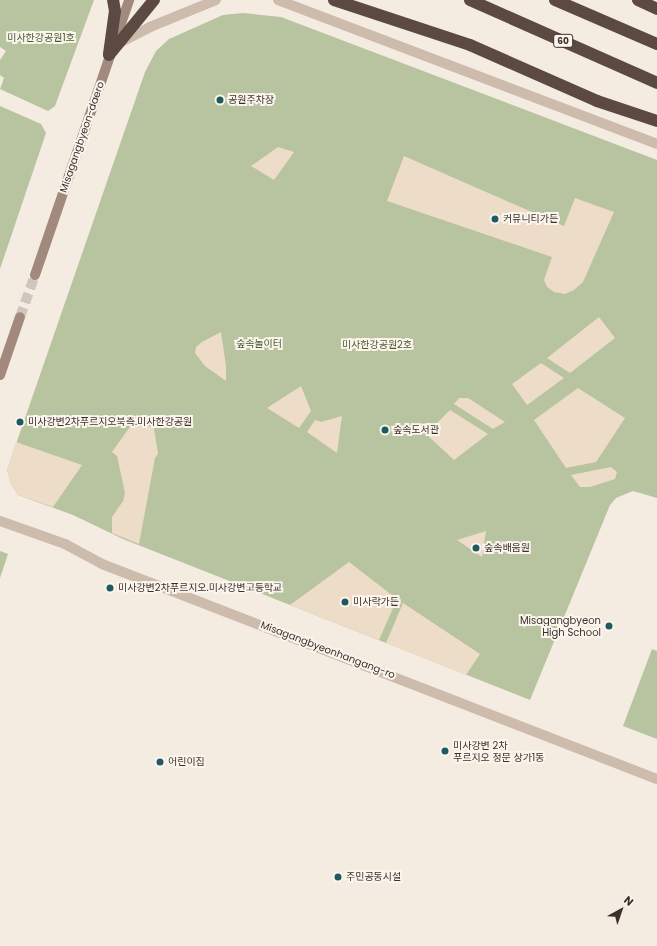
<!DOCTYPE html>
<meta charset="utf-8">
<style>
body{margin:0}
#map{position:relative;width:657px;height:946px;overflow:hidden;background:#f4ebe1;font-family:Poppins,"Noto Sans KR",sans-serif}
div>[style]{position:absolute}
.green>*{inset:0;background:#b8c4a0}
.plaza>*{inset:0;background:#ecdcc8}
.secondary-tunnel>*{height:10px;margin-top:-5px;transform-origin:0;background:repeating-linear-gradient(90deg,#cfc6bd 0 10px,transparent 0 15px)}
.minor>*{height:10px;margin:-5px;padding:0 5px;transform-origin:5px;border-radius:5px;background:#cdbbac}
.tertiary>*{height:10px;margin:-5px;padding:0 5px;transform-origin:5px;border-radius:5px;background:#cdbbac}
.secondary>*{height:10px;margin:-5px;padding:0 5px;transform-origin:5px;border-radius:5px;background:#a18a7d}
.motorway>*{height:12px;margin:-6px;padding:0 6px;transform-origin:6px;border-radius:6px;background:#5c4a42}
.dots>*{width:11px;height:11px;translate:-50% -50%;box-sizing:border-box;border:2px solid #fbf5ee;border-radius:50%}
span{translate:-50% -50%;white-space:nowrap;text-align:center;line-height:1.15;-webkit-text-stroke:4px #fbf5ee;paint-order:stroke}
.shield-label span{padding:1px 3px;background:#fbf5ee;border:1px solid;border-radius:3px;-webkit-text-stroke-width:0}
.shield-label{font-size:9px;color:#3b302b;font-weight:700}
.park-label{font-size:10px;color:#4a5a2e}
.poi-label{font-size:10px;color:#3b302b}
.left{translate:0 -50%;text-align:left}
.right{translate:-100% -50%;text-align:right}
.street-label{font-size:10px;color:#3b302b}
.north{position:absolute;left:601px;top:890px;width:40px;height:40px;-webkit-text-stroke:3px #fbf5ee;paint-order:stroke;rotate:40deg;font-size:11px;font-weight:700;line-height:16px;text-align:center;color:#3b302b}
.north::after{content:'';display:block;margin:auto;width:14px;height:18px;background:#3b302b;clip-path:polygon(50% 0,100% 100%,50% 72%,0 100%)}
</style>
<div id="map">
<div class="green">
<div style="clip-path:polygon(0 0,94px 0,55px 106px,48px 111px,0 89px,4px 78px,0 75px,0 60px,6px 51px,0 47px)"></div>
<div style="clip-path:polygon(243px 13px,281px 17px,657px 160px,657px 498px,633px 491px,616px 498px,610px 505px,530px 700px,123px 539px,73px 515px,18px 495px,11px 484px,7px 470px,145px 72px,156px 51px,169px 39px,223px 15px)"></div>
<div style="clip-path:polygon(0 106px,41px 124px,46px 133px,0 269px)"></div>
<div style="clip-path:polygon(0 551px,8px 554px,0 578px)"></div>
<div style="clip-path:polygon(652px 649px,657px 651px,657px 739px,623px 726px)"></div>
</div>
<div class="plaza">
<div style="clip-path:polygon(278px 147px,294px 152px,274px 180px,251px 166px)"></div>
<div style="clip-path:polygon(404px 156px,564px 226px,575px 198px,614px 212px,583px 282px,574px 290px,565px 294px,554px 292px,547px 287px,544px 280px,552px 257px,387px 201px)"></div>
<div style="clip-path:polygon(599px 317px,615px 338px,570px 373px,547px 358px)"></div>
<div style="clip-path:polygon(221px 332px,226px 366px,226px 381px,205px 366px,195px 353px,196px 347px,202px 342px)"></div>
<div style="clip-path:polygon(541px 363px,564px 378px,527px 405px,512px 384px)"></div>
<div style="clip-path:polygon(301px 386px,311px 411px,299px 428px,267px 408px)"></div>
<div style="clip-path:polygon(578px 388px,625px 418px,596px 462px,566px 468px,534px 420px)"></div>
<div style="clip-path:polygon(459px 398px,468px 398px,505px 422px,493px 429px,454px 404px)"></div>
<div style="clip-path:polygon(450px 410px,488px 434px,454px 460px,426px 434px)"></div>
<div style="clip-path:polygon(342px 416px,337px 453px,307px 432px,315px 420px,321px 422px)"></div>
<div style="clip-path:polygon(134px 421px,154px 428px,158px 454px,155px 458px,139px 544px,112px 533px,112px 517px,123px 501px,125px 493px,117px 456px,112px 452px)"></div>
<div style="clip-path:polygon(16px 442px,82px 465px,53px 507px,18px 495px,11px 484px,7px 470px)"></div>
<div style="clip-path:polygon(611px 467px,617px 472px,615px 479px,590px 487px,580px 487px,571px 475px)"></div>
<div style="clip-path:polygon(486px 531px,482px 557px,457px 540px)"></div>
<div style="clip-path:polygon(349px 562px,397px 599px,379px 640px,290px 605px)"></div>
<div style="clip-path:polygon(403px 603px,480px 654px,466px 675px,386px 643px)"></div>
</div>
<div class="secondary-tunnel">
<div style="left:20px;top:317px;width:45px;rotate:-70.3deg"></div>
</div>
<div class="minor">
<div style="left:278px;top:0;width:405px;rotate:20.8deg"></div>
<div style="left:121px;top:42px;width:33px;rotate:-27deg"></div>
<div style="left:150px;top:27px;width:71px;rotate:-22.2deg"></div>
</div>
<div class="tertiary">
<div style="left:0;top:521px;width:69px;rotate:19.5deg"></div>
<div style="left:65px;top:544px;width:42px;rotate:28.4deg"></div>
<div style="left:102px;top:564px;width:595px;rotate:21.18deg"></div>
</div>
<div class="secondary">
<div style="left:35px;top:275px;width:291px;rotate:-71.1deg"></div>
<div style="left:0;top:375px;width:61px;rotate:-71deg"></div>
</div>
<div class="motorway">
<div style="left:334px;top:0;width:143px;rotate:18.3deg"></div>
<div style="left:470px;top:45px;width:139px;rotate:23.8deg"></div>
<div style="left:597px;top:101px;width:63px;rotate:18.4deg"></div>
<div style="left:470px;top:0;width:205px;rotate:23.9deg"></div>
<div style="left:555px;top:0;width:111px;rotate:23.3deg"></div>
<div style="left:638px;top:0;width:21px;rotate:25deg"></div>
<div style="left:109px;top:54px;width:43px;rotate:-82.1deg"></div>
<div style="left:115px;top:11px;width:11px;rotate:-100deg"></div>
<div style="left:109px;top:55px;width:71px;rotate:-50.7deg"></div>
</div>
<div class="dots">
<div style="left:220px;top:100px;background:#1f5a5e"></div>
<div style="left:495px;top:219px;background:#1f5a5e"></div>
<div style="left:20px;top:422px;background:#1f5a5e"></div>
<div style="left:385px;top:430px;background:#1f5a5e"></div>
<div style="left:476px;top:548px;background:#1f5a5e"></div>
<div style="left:110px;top:588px;background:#1f5a5e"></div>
<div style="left:345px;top:602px;background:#1f5a5e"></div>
<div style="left:609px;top:626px;background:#1f5a5e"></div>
<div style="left:445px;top:751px;background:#1f5a5e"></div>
<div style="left:160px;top:762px;background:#1f5a5e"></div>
<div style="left:338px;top:877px;background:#1f5a5e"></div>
</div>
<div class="shield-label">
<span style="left:563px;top:41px">60</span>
</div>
<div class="park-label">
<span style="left:41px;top:38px">미사한강공원1호</span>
<span style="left:259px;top:344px">숲속놀이터</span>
<span style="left:377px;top:345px">미사한강공원2호</span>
</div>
<div class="poi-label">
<span class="left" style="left:228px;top:100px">공원주차장</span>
<span class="left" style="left:503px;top:219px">커뮤니티가든</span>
<span class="left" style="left:28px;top:422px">미사강변2차푸르지오북측.미사한강공원</span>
<span class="left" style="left:393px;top:430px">숲속도서관</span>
<span class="left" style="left:484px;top:548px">숲속배움원</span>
<span class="left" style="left:118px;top:588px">미사강변2차푸르지오.미사강변고등학교</span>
<span class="left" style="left:353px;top:602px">미사락가든</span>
<span class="right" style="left:601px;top:626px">Misagangbyeon<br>High School</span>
<span class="left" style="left:453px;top:751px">미사강변 2차<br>푸르지오 정문 상가1동</span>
<span class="left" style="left:168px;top:762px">어린이집</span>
<span class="left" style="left:346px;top:877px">주민공동시설</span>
</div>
<div class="street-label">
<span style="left:82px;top:137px;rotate:-71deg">Misagangbyeon-daero</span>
<span style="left:328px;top:650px;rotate:21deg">Misagangbyeonhangang-ro</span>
</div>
<div class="north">N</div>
</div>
